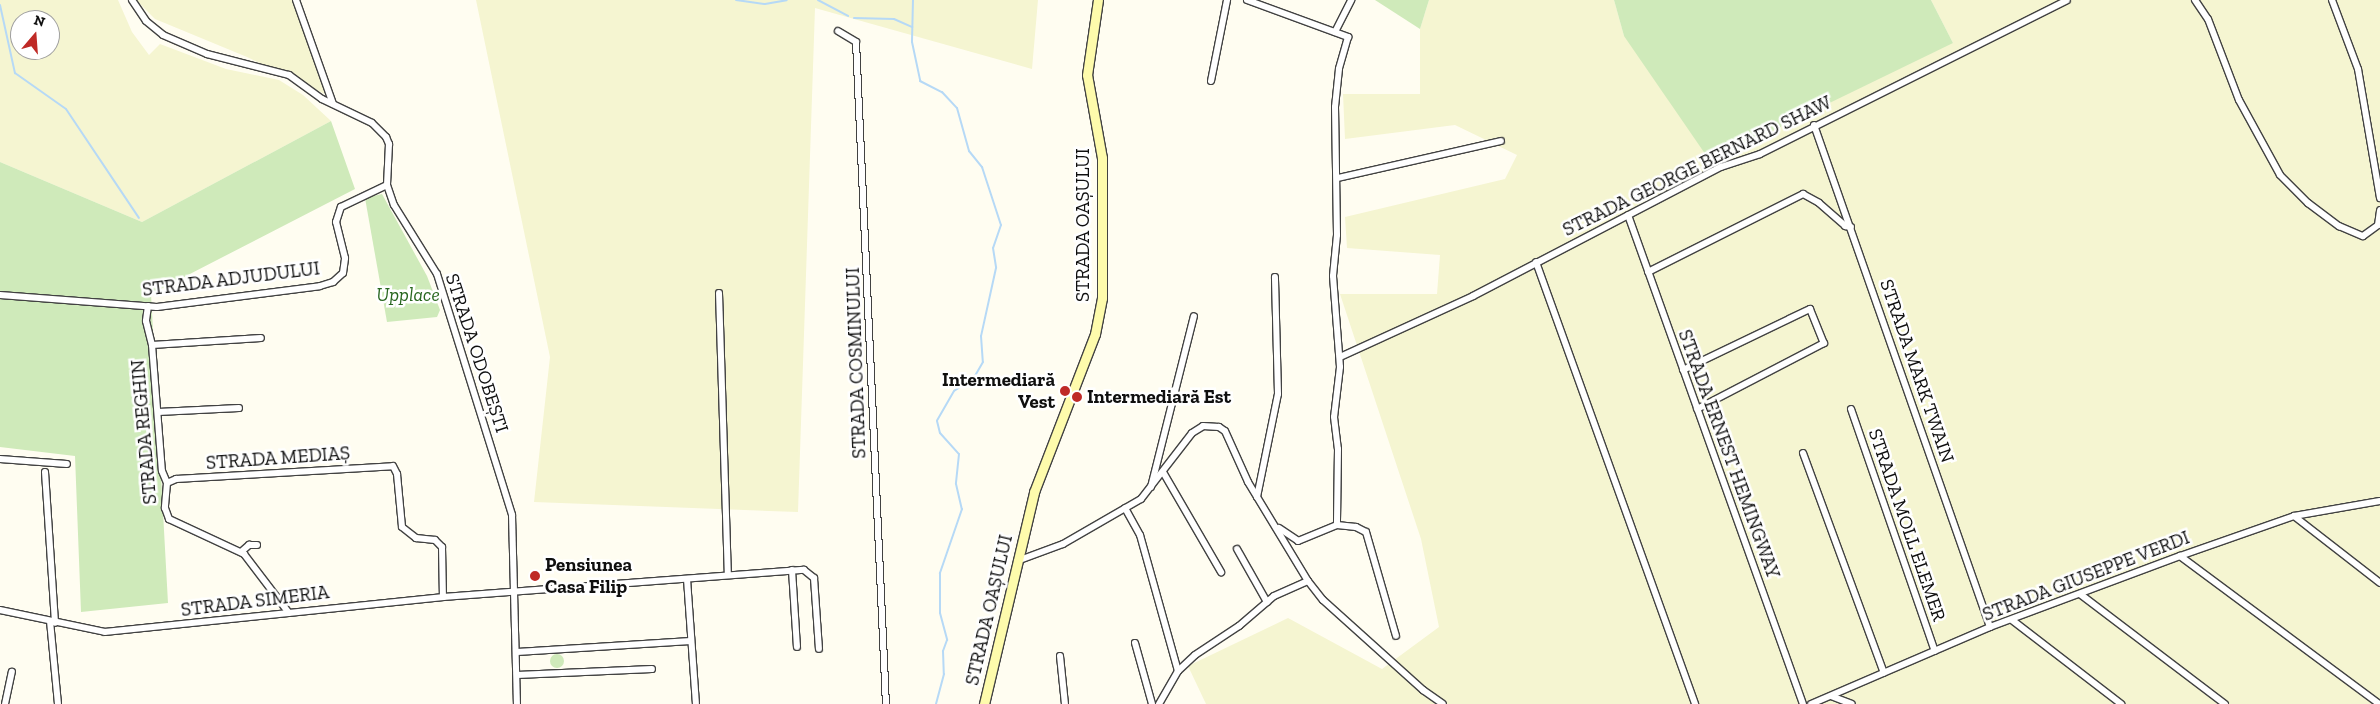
<!DOCTYPE html>
<meta charset="utf-8">
<style>
body{margin:0}
#map{position:relative;width:2380px;height:704px;overflow:hidden;background:#fffdf1;font-family:"Zilla Slab",serif}
div>[style]{position:absolute}
.farmland>*{inset:0;background:#f5f5d1}
.green>*{inset:0;background:#cfeaba}
.round{border-radius:50%}
.stream>*{height:2px;margin:-1px;padding:0 1px;transform-origin:1px;border-radius:1px;background:#b6d9f6}
.roads{filter:drop-shadow(1px 0 #424242) drop-shadow(-1px 0 #424242) drop-shadow(0 1px #424242) drop-shadow(0 -1px #424242)}
.minor>*{height:6px;margin:-3px;padding:0 3px;transform-origin:3px;border-radius:3px;background:#fff}
.secondary>*{height:9px;margin:-4.5px;padding:0 4.5px;transform-origin:4.5px;border-radius:4.5px;background:#fefbac}
.dots>*{width:14px;height:14px;translate:-50% -50%;box-sizing:border-box;border:2px solid #fff;border-radius:50%}
span{translate:-50% -50%;white-space:nowrap;text-align:center;line-height:1.15;-webkit-text-stroke:5px #fff;paint-order:stroke}
.street-label{font-size:19px;color:#0f0f0f}
.park-label{font-size:19px;color:#28671f;font-style:italic}
.poi-label{font-size:19px;color:#0f0f0f;font-weight:700}
.right{translate:-100% -50%;text-align:right}
.left{translate:0 -50%;text-align:left}
.north{position:absolute;left:10px;top:10px;width:50px;height:50px;box-sizing:border-box;background:#fff;border:1px solid #9f9f9f;border-radius:50%;rotate:18deg;font-size:14px;font-weight:700;line-height:20px;text-align:center;color:#0f0f0f}
.north::after{content:'';display:block;margin:auto;width:18px;height:22px;background:#bf2a26;clip-path:polygon(50% 0,100% 100%,50% 72%,0 100%)}
</style>
<div id="map">
<div class="farmland">
<div style="clip-path:polygon(evenodd,0 0,118px 0,132px 32px,149px 55px,160px 44px,226px 69px,279px 80px,303px 95px,331px 121px,142px 222px,0 162px,0 0,20px 20px,50px 20px,50px 50px,20px 50px,20px 20px)"></div>
<div style="clip-path:polygon(136px 0,292px 0,325px 94px,247px 57px,155px 19px)"></div>
<div style="clip-path:polygon(476px 0,1038px 0,1032px 69px,815px 8px,798px 512px,534px 502px,550px 357px)"></div>
<div style="clip-path:polygon(1429px 0,1614px 0,1624px 36px,1953px 43px,1931px 0,2380px 0,2380px 704px,1206px 704px,1188px 666px,1288px 618px,1382px 669px,1439px 627px,1421px 539px,1340px 294px,1437px 294px,1440px 255px,1347px 248px,1345px 217px,1505px 179px,1517px 155px,1455px 125px,1345px 139px,1343px 94px,1420px 94px,1420px 29px)"></div>
</div>
<div class="green">
<div style="clip-path:polygon(1375px 0,1429px 0,1420px 29px)"></div>
<div style="clip-path:polygon(1614px 0,1931px 0,1953px 43px,1710px 161px,1624px 36px)"></div>
<div style="clip-path:polygon(331px 121px,355px 189px,151px 294px,168px 603px,81px 612px,75px 456px,0 447px,0 162px,142px 222px)"></div>
<div style="clip-path:polygon(382px 194px,427px 276px,440px 310px,437px 317px,387px 322px,365px 198px)"></div>
<div class="round" style="left:550px;top:654px;width:14px;height:14px"></div>
</div>
<div class="stream">
<div style="left:736px;top:0;width:29px;rotate:8deg"></div>
<div style="left:765px;top:4px;width:22px;rotate:-10deg"></div>
<div style="left:818px;top:0;width:34px;rotate:28deg"></div>
<div style="left:913px;top:0;width:42px;rotate:91.4deg"></div>
<div style="left:912px;top:42px;width:40px;rotate:78deg"></div>
<div style="left:920px;top:81px;width:25px;rotate:27deg"></div>
<div style="left:942px;top:92px;width:22px;rotate:47deg"></div>
<div style="left:957px;top:108px;width:45px;rotate:74.4deg"></div>
<div style="left:969px;top:151px;width:21px;rotate:51deg"></div>
<div style="left:982px;top:167px;width:61px;rotate:71.9deg"></div>
<div style="left:1001px;top:225px;width:24px;rotate:109deg"></div>
<div style="left:993px;top:248px;width:20px;rotate:81deg"></div>
<div style="left:996px;top:268px;width:70px;rotate:102.4deg"></div>
<div style="left:981px;top:336px;width:26px;rotate:86deg"></div>
<div style="left:983px;top:362px;width:20px;rotate:120deg"></div>
<div style="left:973px;top:379px;width:22px;rotate:148deg"></div>
<div style="left:954px;top:391px;width:34px;rotate:120deg"></div>
<div style="left:937px;top:421px;width:12px;rotate:76deg"></div>
<div style="left:940px;top:433px;width:28px;rotate:48deg"></div>
<div style="left:959px;top:454px;width:30px;rotate:96deg"></div>
<div style="left:956px;top:484px;width:26px;rotate:77deg"></div>
<div style="left:962px;top:509px;width:68px;rotate:109deg"></div>
<div style="left:940px;top:573px;width:40px;rotate:90deg"></div>
<div style="left:940px;top:613px;width:28px;rotate:75deg"></div>
<div style="left:947px;top:640px;width:12px;rotate:110deg"></div>
<div style="left:943px;top:651px;width:23px;rotate:88deg"></div>
<div style="left:944px;top:674px;width:31px;rotate:105deg"></div>
<div style="left:0;top:5px;width:70px;rotate:77.6deg"></div>
<div style="left:15px;top:73px;width:62px;rotate:35.2deg"></div>
<div style="left:66px;top:109px;width:131px;rotate:56.2deg"></div>
<div style="left:854px;top:18px;width:40px;rotate:1.4deg"></div>
<div style="left:894px;top:19px;width:20px;rotate:24deg"></div>
</div>
<div class="roads">
<div class="minor">
<div style="left:132px;top:0;width:25px;rotate:56deg"></div>
<div style="left:146px;top:21px;width:22px;rotate:39deg"></div>
<div style="left:163px;top:35px;width:48px;rotate:23.4deg"></div>
<div style="left:207px;top:54px;width:85px;rotate:14.4deg"></div>
<div style="left:289px;top:75px;width:41px;rotate:36deg"></div>
<div style="left:322px;top:99px;width:55px;rotate:25.6deg"></div>
<div style="left:372px;top:123px;width:20px;rotate:45deg"></div>
<div style="left:386px;top:137px;width:8px;rotate:67deg"></div>
<div style="left:389px;top:144px;width:41px;rotate:92.8deg"></div>
<div style="left:387px;top:185px;width:21px;rotate:71deg"></div>
<div style="left:394px;top:205px;width:81px;rotate:58.1deg"></div>
<div style="left:437px;top:274px;width:252px;rotate:72.7deg"></div>
<div style="left:512px;top:515px;width:189px;rotate:88.5deg"></div>
<div style="left:296px;top:0;width:110px;rotate:70.4deg"></div>
<div style="left:1247px;top:0;width:108px;rotate:20.1deg"></div>
<div style="left:1348px;top:37px;width:33px;rotate:106deg"></div>
<div style="left:1339px;top:69px;width:38px;rotate:96deg"></div>
<div style="left:1335px;top:107px;width:128px;rotate:89.1deg"></div>
<div style="left:1337px;top:235px;width:41px;rotate:95.6deg"></div>
<div style="left:1333px;top:276px;width:91px;rotate:85.6deg"></div>
<div style="left:1340px;top:367px;width:50px;rotate:96.8deg"></div>
<div style="left:1334px;top:417px;width:32px;rotate:83deg"></div>
<div style="left:1338px;top:449px;width:76px;rotate:90.8deg"></div>
<div style="left:2195px;top:0;width:23px;rotate:56deg"></div>
<div style="left:2208px;top:19px;width:87px;rotate:69.1deg"></div>
<div style="left:2239px;top:100px;width:85px;rotate:61.3deg"></div>
<div style="left:2280px;top:175px;width:40px;rotate:45deg"></div>
<div style="left:2308px;top:203px;width:39px;rotate:37deg"></div>
<div style="left:2339px;top:226px;width:26px;rotate:23deg"></div>
<div style="left:2363px;top:236px;width:19px;rotate:-36deg"></div>
<div style="left:2378px;top:225px;width:15px;rotate:-82deg"></div>
<div style="left:2332px;top:0;width:74px;rotate:69.4deg"></div>
<div style="left:2358px;top:69px;width:131px;rotate:80.3deg"></div>
<div style="left:838px;top:31px;width:21px;rotate:31deg"></div>
<div style="left:856px;top:42px;width:663px;rotate:87.41deg"></div>
<div style="left:1335px;top:32px;width:36px;rotate:-63deg"></div>
<div style="left:1211px;top:81px;width:83px;rotate:-78.8deg"></div>
<div style="left:1814px;top:125px;width:532px;rotate:70.68deg"></div>
<div style="left:1338px;top:178px;width:167px;rotate:-12.8deg"></div>
<div style="left:1628px;top:215px;width:519px;rotate:70.31deg"></div>
<div style="left:1536px;top:262px;width:470px;rotate:70.2deg"></div>
<div style="left:1648px;top:272px;width:174px;rotate:-26.7deg"></div>
<div style="left:1803px;top:194px;width:18px;rotate:29deg"></div>
<div style="left:1819px;top:203px;width:35px;rotate:41deg"></div>
<div style="left:1845px;top:226px;width:6px;rotate:9deg"></div>
<div style="left:719px;top:293px;width:282px;rotate:88.2deg"></div>
<div style="left:0;top:295px;width:157px;rotate:4.4deg"></div>
<div style="left:157px;top:307px;width:164px;rotate:-7.3deg"></div>
<div style="left:320px;top:286px;width:14px;rotate:-17deg"></div>
<div style="left:333px;top:282px;width:13px;rotate:-42deg"></div>
<div style="left:343px;top:273px;width:15px;rotate:-82deg"></div>
<div style="left:345px;top:258px;width:37px;rotate:-104deg"></div>
<div style="left:336px;top:222px;width:16px;rotate:-72deg"></div>
<div style="left:341px;top:207px;width:51px;rotate:-25.6deg"></div>
<div style="left:148px;top:306px;width:15px;rotate:98deg"></div>
<div style="left:146px;top:321px;width:25px;rotate:76deg"></div>
<div style="left:152px;top:345px;width:126px;rotate:85.5deg"></div>
<div style="left:162px;top:471px;width:13px;rotate:67deg"></div>
<div style="left:152px;top:345px;width:109px;rotate:-3.7deg"></div>
<div style="left:1340px;top:357px;width:146px;rotate:-24.6deg"></div>
<div style="left:1473px;top:296px;width:280px;rotate:-27.5deg"></div>
<div style="left:1721px;top:167px;width:41px;rotate:-18.4deg"></div>
<div style="left:1760px;top:154px;width:343px;rotate:-26.6deg"></div>
<div style="left:1683px;top:370px;width:141px;rotate:-25.7deg"></div>
<div style="left:1810px;top:309px;width:37px;rotate:68deg"></div>
<div style="left:1824px;top:343px;width:143px;rotate:152.5deg"></div>
<div style="left:1851px;top:409px;width:256px;rotate:70.9deg"></div>
<div style="left:158px;top:412px;width:81px;rotate:-2.8deg"></div>
<div style="left:1803px;top:453px;width:234px;rotate:69.8deg"></div>
<div style="left:0;top:459px;width:67px;rotate:4.3deg"></div>
<div style="left:45px;top:472px;width:151px;rotate:86.2deg"></div>
<div style="left:1163px;top:472px;width:116px;rotate:59.9deg"></div>
<div style="left:167px;top:483px;width:10px;rotate:-24deg"></div>
<div style="left:176px;top:479px;width:217px;rotate:-3.4deg"></div>
<div style="left:393px;top:466px;width:9px;rotate:63deg"></div>
<div style="left:397px;top:474px;width:53px;rotate:84.6deg"></div>
<div style="left:402px;top:527px;width:18px;rotate:38deg"></div>
<div style="left:416px;top:538px;width:19px;rotate:6deg"></div>
<div style="left:435px;top:540px;width:10px;rotate:45deg"></div>
<div style="left:442px;top:547px;width:50px;rotate:88.9deg"></div>
<div style="left:167px;top:483px;width:25px;rotate:95deg"></div>
<div style="left:165px;top:508px;width:12px;rotate:70deg"></div>
<div style="left:169px;top:519px;width:83px;rotate:25deg"></div>
<div style="left:244px;top:554px;width:74px;rotate:52.7deg"></div>
<div style="left:1151px;top:487px;width:176px;rotate:-75.9deg"></div>
<div style="left:1257px;top:497px;width:105px;rotate:-78.5deg"></div>
<div style="left:1278px;top:394px;width:117px;rotate:-91.5deg"></div>
<div style="left:1125px;top:508px;width:31px;rotate:61deg"></div>
<div style="left:1140px;top:535px;width:141px;rotate:74.4deg"></div>
<div style="left:2294px;top:516px;width:109px;rotate:37.9deg"></div>
<div style="left:1279px;top:528px;width:23px;rotate:34deg"></div>
<div style="left:1298px;top:541px;width:42px;rotate:-22.3deg"></div>
<div style="left:1337px;top:525px;width:19px;rotate:6deg"></div>
<div style="left:1356px;top:527px;width:11px;rotate:27deg"></div>
<div style="left:1366px;top:532px;width:108px;rotate:73.9deg"></div>
<div style="left:1237px;top:549px;width:61px;rotate:60.5deg"></div>
<div style="left:241px;top:552px;width:11px;rotate:-41deg"></div>
<div style="left:249px;top:545px;width:8px"></div>
<div style="left:2180px;top:556px;width:248px;rotate:36.6deg"></div>
<div style="left:1017px;top:561px;width:49px;rotate:-20.3deg"></div>
<div style="left:1063px;top:544px;width:90px;rotate:-30deg"></div>
<div style="left:1141px;top:499px;width:83px;rotate:-52.3deg"></div>
<div style="left:1192px;top:433px;width:13px;rotate:-32deg"></div>
<div style="left:1203px;top:426px;width:16px;rotate:4deg"></div>
<div style="left:1219px;top:427px;width:7px;rotate:34deg"></div>
<div style="left:1225px;top:431px;width:56px;rotate:65.7deg"></div>
<div style="left:1248px;top:482px;width:116px;rotate:58.8deg"></div>
<div style="left:1308px;top:581px;width:24px;rotate:52deg"></div>
<div style="left:1323px;top:600px;width:135px;rotate:42deg"></div>
<div style="left:1423px;top:690px;width:24px;rotate:35deg"></div>
<div style="left:792px;top:570px;width:77px;rotate:86.3deg"></div>
<div style="left:687px;top:579px;width:125px;rotate:85.9deg"></div>
<div style="left:2080px;top:594px;width:182px;rotate:37.2deg"></div>
<div style="left:0;top:610px;width:107px;rotate:11.8deg"></div>
<div style="left:105px;top:632px;width:340px;rotate:-5.9deg"></div>
<div style="left:443px;top:597px;width:362px;rotate:-4.3deg"></div>
<div style="left:804px;top:570px;width:13px;rotate:39deg"></div>
<div style="left:814px;top:578px;width:71px;rotate:86deg"></div>
<div style="left:2012px;top:620px;width:138px;rotate:37.6deg"></div>
<div style="left:50px;top:621px;width:83px;rotate:84.5deg"></div>
<div style="left:1135px;top:643px;width:63px;rotate:74.4deg"></div>
<div style="left:517px;top:652px;width:174px;rotate:-3.6deg"></div>
<div style="left:1060px;top:656px;width:48px;rotate:84.1deg"></div>
<div style="left:517px;top:675px;width:135px;rotate:-2.5deg"></div>
<div style="left:1831px;top:696px;width:22px;rotate:21deg"></div>
<div style="left:5px;top:704px;width:33px;rotate:-78deg"></div>
<div style="left:1159px;top:704px;width:38px;rotate:-60deg"></div>
<div style="left:1178px;top:671px;width:23px;rotate:-43deg"></div>
<div style="left:1195px;top:655px;width:53px;rotate:-33.4deg"></div>
<div style="left:1239px;top:626px;width:46px;rotate:-40.6deg"></div>
<div style="left:1274px;top:596px;width:37px;rotate:-24deg"></div>
<div style="left:1811px;top:704px;width:195px;rotate:-23.3deg"></div>
<div style="left:1990px;top:627px;width:203px;rotate:-20.5deg"></div>
<div style="left:2180px;top:556px;width:121px;rotate:-19.3deg"></div>
<div style="left:2294px;top:516px;width:87px;rotate:-9.9deg"></div>
</div>
<div class="secondary">
<div style="left:984px;top:704px;width:218px;rotate:-76.7deg"></div>
<div style="left:1034px;top:492px;width:169px;rotate:-68.9deg"></div>
<div style="left:1095px;top:334px;width:37px;rotate:-79deg"></div>
<div style="left:1102px;top:298px;width:140px;rotate:-90deg"></div>
<div style="left:1102px;top:158px;width:84px;rotate:-100.2deg"></div>
<div style="left:1087px;top:75px;width:76px;rotate:-81.7deg"></div>
</div>
</div>
<div class="dots">
<div style="left:1065px;top:391px;background:#bf2a26"></div>
<div style="left:1077px;top:397px;background:#bf2a26"></div>
<div style="left:535px;top:576px;background:#bf2a26"></div>
</div>
<div class="street-label">
<span style="left:1697px;top:166px;rotate:-26deg">STRADA GEORGE BERNARD SHAW</span>
<span style="left:1083px;top:225px;rotate:-90deg">STRADA OAȘULUI</span>
<span style="left:231px;top:279px;rotate:-7deg">STRADA ADJUDULUI</span>
<span style="left:477px;top:353px;rotate:72deg">STRADA ODOBEȘTI</span>
<span style="left:856px;top:363px;rotate:-92deg">STRADA COSMINULUI</span>
<span style="left:1917px;top:371px;rotate:71deg">STRADA MARK TWAIN</span>
<span style="left:144px;top:432px;rotate:-95deg">STRADA REGHIN</span>
<span style="left:1729px;top:454px;rotate:70deg">STRADA ERNEST HEMINGWAY</span>
<span style="left:278px;top:458px;rotate:-4deg">STRADA MEDIAȘ</span>
<span style="left:1907px;top:525px;rotate:71deg">STRADA MOLL ELEMER</span>
<span style="left:2086px;top:576px;rotate:-21deg">STRADA GIUSEPPE VERDI</span>
<span style="left:255px;top:601px;rotate:-7deg">STRADA SIMERIA</span>
<span style="left:989px;top:610px;rotate:-77deg">STRADA OAȘULUI</span>
</div>
<div class="park-label">
<span style="left:408px;top:295px">Upplace</span>
</div>
<div class="poi-label">
<span class="right" style="left:1055px;top:391px">Intermediară<br>Vest</span>
<span class="left" style="left:1087px;top:397px">Intermediară Est</span>
<span class="left" style="left:545px;top:576px">Pensiunea<br>Casa Filip</span>
</div>
<div class="north">N</div>
</div>
